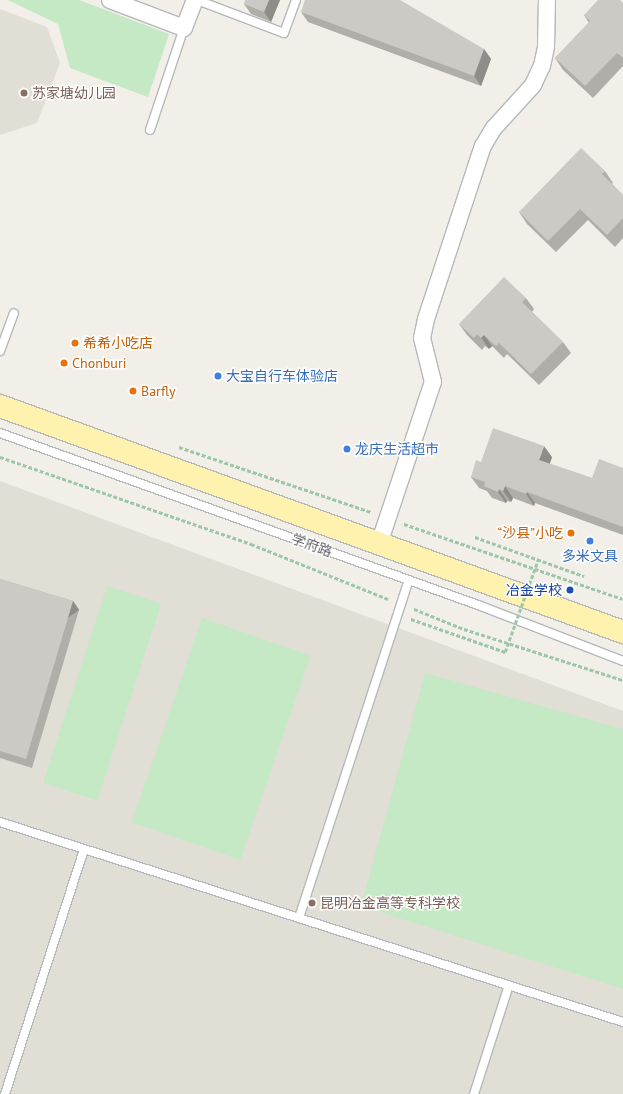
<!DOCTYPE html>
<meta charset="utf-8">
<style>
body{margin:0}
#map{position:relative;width:623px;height:1094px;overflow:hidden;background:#f1efe8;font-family:"PT Sans","Noto Sans SC",sans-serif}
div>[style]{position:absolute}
.education>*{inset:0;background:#e1ded6}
.green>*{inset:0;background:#c5e8c5;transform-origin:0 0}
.path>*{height:2.5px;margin-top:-1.25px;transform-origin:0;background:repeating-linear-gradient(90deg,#9cc7a9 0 4px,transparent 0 6px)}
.roads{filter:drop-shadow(1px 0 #b5b8bc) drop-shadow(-1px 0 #b5b8bc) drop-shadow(0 1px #b5b8bc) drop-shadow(0 -1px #b5b8bc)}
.lane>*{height:8px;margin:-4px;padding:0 4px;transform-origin:4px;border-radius:4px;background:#fff}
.street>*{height:16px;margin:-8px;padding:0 8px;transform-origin:8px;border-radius:8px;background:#fff}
.primary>*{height:22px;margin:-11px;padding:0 11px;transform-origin:11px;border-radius:11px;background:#fff2af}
.path-bridge>*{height:2.5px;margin-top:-1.25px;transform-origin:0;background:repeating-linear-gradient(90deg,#9cc7a9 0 4px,transparent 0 6px)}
.wall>*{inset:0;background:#afaea9}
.shaded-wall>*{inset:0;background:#8f8d8a;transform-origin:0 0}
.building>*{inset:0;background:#cccac5}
.dots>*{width:11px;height:11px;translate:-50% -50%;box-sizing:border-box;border:2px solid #fff;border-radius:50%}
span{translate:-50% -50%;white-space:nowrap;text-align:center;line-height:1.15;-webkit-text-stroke:3px #fff;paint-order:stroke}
.education-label{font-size:14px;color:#785e54}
.left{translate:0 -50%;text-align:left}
.food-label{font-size:14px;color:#c56008}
.right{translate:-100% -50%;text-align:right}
.shop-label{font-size:14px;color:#366cbe}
.street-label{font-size:14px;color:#5f6368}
.transit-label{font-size:14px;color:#164399}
</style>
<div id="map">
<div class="education">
<div style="clip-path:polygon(0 9px,47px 27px,60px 63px,37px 123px,0 135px)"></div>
<div style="clip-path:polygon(0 481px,623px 711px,623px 1094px,0 1094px)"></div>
</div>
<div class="green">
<div style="clip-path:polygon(8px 0,79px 0,169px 34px,148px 97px,70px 68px,58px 24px)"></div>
<div style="left:107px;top:586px;width:57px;height:207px;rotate:18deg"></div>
<div style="left:202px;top:618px;width:115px;height:216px;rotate:19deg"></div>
<div style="clip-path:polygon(425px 673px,623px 729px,623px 989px,361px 906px)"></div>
</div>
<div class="path">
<div style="left:179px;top:447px;width:203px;rotate:18.7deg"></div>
<div style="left:0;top:457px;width:266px;rotate:19.1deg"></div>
<div style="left:251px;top:544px;width:148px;rotate:21.9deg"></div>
<div style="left:404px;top:524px;width:231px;rotate:18.9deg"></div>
<div style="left:475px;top:537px;width:116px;rotate:19.7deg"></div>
<div style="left:414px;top:609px;width:54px;rotate:21.8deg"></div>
<div style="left:464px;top:629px;width:167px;rotate:17.8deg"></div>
<div style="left:411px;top:619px;width:100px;rotate:19.3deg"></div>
</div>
<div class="roads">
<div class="lane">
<div style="left:197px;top:0;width:93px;rotate:20.8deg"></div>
<div style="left:284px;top:33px;width:35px;rotate:-70deg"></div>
<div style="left:150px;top:130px;width:108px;rotate:-71.6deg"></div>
<div style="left:0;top:351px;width:40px;rotate:-69.8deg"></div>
<div style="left:0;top:433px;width:508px;rotate:19.79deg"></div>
<div style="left:478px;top:605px;width:155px;rotate:21.1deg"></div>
<div style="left:0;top:822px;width:654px;rotate:17.8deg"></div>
<div style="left:299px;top:918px;width:355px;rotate:-72deg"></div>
<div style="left:5px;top:1094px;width:257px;rotate:-72.1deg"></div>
<div style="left:474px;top:1094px;width:114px;rotate:-72.2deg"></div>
</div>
<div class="street">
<div style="left:110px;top:0;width:79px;rotate:20.7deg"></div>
<div style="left:184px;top:28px;width:30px;rotate:-69deg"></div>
<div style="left:379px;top:544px;width:171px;rotate:-71.6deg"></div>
<div style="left:433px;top:382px;width:45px;rotate:-104deg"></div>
<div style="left:422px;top:338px;width:19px;rotate:-78deg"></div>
<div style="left:426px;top:319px;width:182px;rotate:-71.8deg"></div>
<div style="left:483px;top:146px;width:21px;rotate:-59deg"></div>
<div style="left:494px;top:128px;width:58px;rotate:-47.8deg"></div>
<div style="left:533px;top:85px;width:21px;rotate:-65deg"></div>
<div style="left:542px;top:66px;width:19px;rotate:-78deg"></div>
<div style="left:546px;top:47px;width:47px;rotate:-88.8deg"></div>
</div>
<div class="primary">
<div style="left:0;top:406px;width:663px;rotate:19.94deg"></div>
</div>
</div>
<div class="path-bridge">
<div style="left:505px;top:652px;width:98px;rotate:-70.3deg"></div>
</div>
<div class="wall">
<div style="clip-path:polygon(280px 0,271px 22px,251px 14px,244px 4px)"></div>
<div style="clip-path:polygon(623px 3px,623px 66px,593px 98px,563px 70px,555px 58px,589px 23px,584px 15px)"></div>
<div style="clip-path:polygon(301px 12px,484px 49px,491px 59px,481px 86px,308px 22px)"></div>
<div style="clip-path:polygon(605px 171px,613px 183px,612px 184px,623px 195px,623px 238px,615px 247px,588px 220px,556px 252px,527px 224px,519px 212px)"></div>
<div style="clip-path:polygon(526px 298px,534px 309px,532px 312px,563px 342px,571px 353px,539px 385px,507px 354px,504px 358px,492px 346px,489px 349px,485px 346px,482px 350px,467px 335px,459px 324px)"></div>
<div style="clip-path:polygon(552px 457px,550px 464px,592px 478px,623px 468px,623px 535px,535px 503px,534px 506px,513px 498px,511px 502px,507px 501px,506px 503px,492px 498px,487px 491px,479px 488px,471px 477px,481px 462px)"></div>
<div style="clip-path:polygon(0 579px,73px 601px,79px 610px,32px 768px,0 758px)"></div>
</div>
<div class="shaded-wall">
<div style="clip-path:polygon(269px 0,280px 0,271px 22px,264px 12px)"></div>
<div style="clip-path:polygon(484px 49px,491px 59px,481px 86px,474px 76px)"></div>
<div style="left:484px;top:335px;width:14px;height:4px;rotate:54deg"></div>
<div style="clip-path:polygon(544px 446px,552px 457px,547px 471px,539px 460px)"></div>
<div style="clip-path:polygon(505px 486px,513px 498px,511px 502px,503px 491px)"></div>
<div style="clip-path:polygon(499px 489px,507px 501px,506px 503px,498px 492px)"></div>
<div style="clip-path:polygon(527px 492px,535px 503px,534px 506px,526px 494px)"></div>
<div style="left:73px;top:601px;width:11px;height:165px;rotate:56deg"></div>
</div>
<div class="building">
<div style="clip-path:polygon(245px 0,269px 0,264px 12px,244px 4px)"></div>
<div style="clip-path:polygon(305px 0,400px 0,484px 49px,474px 76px,301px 12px)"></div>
<div style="clip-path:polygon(598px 0,620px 0,623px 3px,623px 58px,617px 53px,585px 86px,555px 58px,590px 21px,584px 15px)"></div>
<div style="clip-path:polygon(581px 148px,605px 171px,602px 174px,623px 195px,623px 218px,607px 235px,580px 209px,548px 241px,519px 212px)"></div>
<div style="clip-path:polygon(504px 277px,526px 298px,522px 302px,563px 342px,531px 374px,499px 343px,496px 346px,484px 335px,481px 338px,477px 334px,474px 338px,459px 324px)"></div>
<div style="clip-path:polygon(493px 428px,544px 446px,539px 460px,592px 478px,599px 459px,623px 468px,623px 527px,527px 492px,526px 494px,505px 486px,503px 491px,499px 489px,498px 492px,484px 486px,485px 482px,471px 477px,476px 460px,481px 462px)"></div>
<div style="clip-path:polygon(0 579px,73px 601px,26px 759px,0 751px)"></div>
</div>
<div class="dots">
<div style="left:24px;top:93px;background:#8d6e63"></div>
<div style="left:75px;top:343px;background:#e8710a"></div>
<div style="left:64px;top:363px;background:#e8710a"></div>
<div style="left:218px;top:376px;background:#3f7fe0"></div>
<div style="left:133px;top:391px;background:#e8710a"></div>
<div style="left:347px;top:449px;background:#3f7fe0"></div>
<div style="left:571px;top:533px;background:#e8710a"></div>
<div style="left:590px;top:541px;background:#3f7fe0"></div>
<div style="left:570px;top:590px;background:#1a4fb4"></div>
<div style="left:312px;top:903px;background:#8d6e63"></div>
</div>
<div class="education-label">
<span class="left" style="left:32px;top:93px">苏家塘幼儿园</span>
<span class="left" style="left:320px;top:903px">昆明冶金高等专科学校</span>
</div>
<div class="food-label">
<span class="left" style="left:83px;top:343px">希希小吃店</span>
<span class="left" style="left:72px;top:363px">Chonburi</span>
<span class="left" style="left:141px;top:391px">Barfly</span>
<span class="right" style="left:563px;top:533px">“沙县”小吃</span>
</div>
<div class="shop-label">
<span class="left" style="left:226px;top:376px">大宝自行车体验店</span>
<span class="left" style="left:355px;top:449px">龙庆生活超市</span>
<span style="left:590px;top:556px">多米文具</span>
</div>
<div class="street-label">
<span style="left:312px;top:545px;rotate:20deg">学府路</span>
</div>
<div class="transit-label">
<span class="right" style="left:562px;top:590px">冶金学校</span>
</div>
</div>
